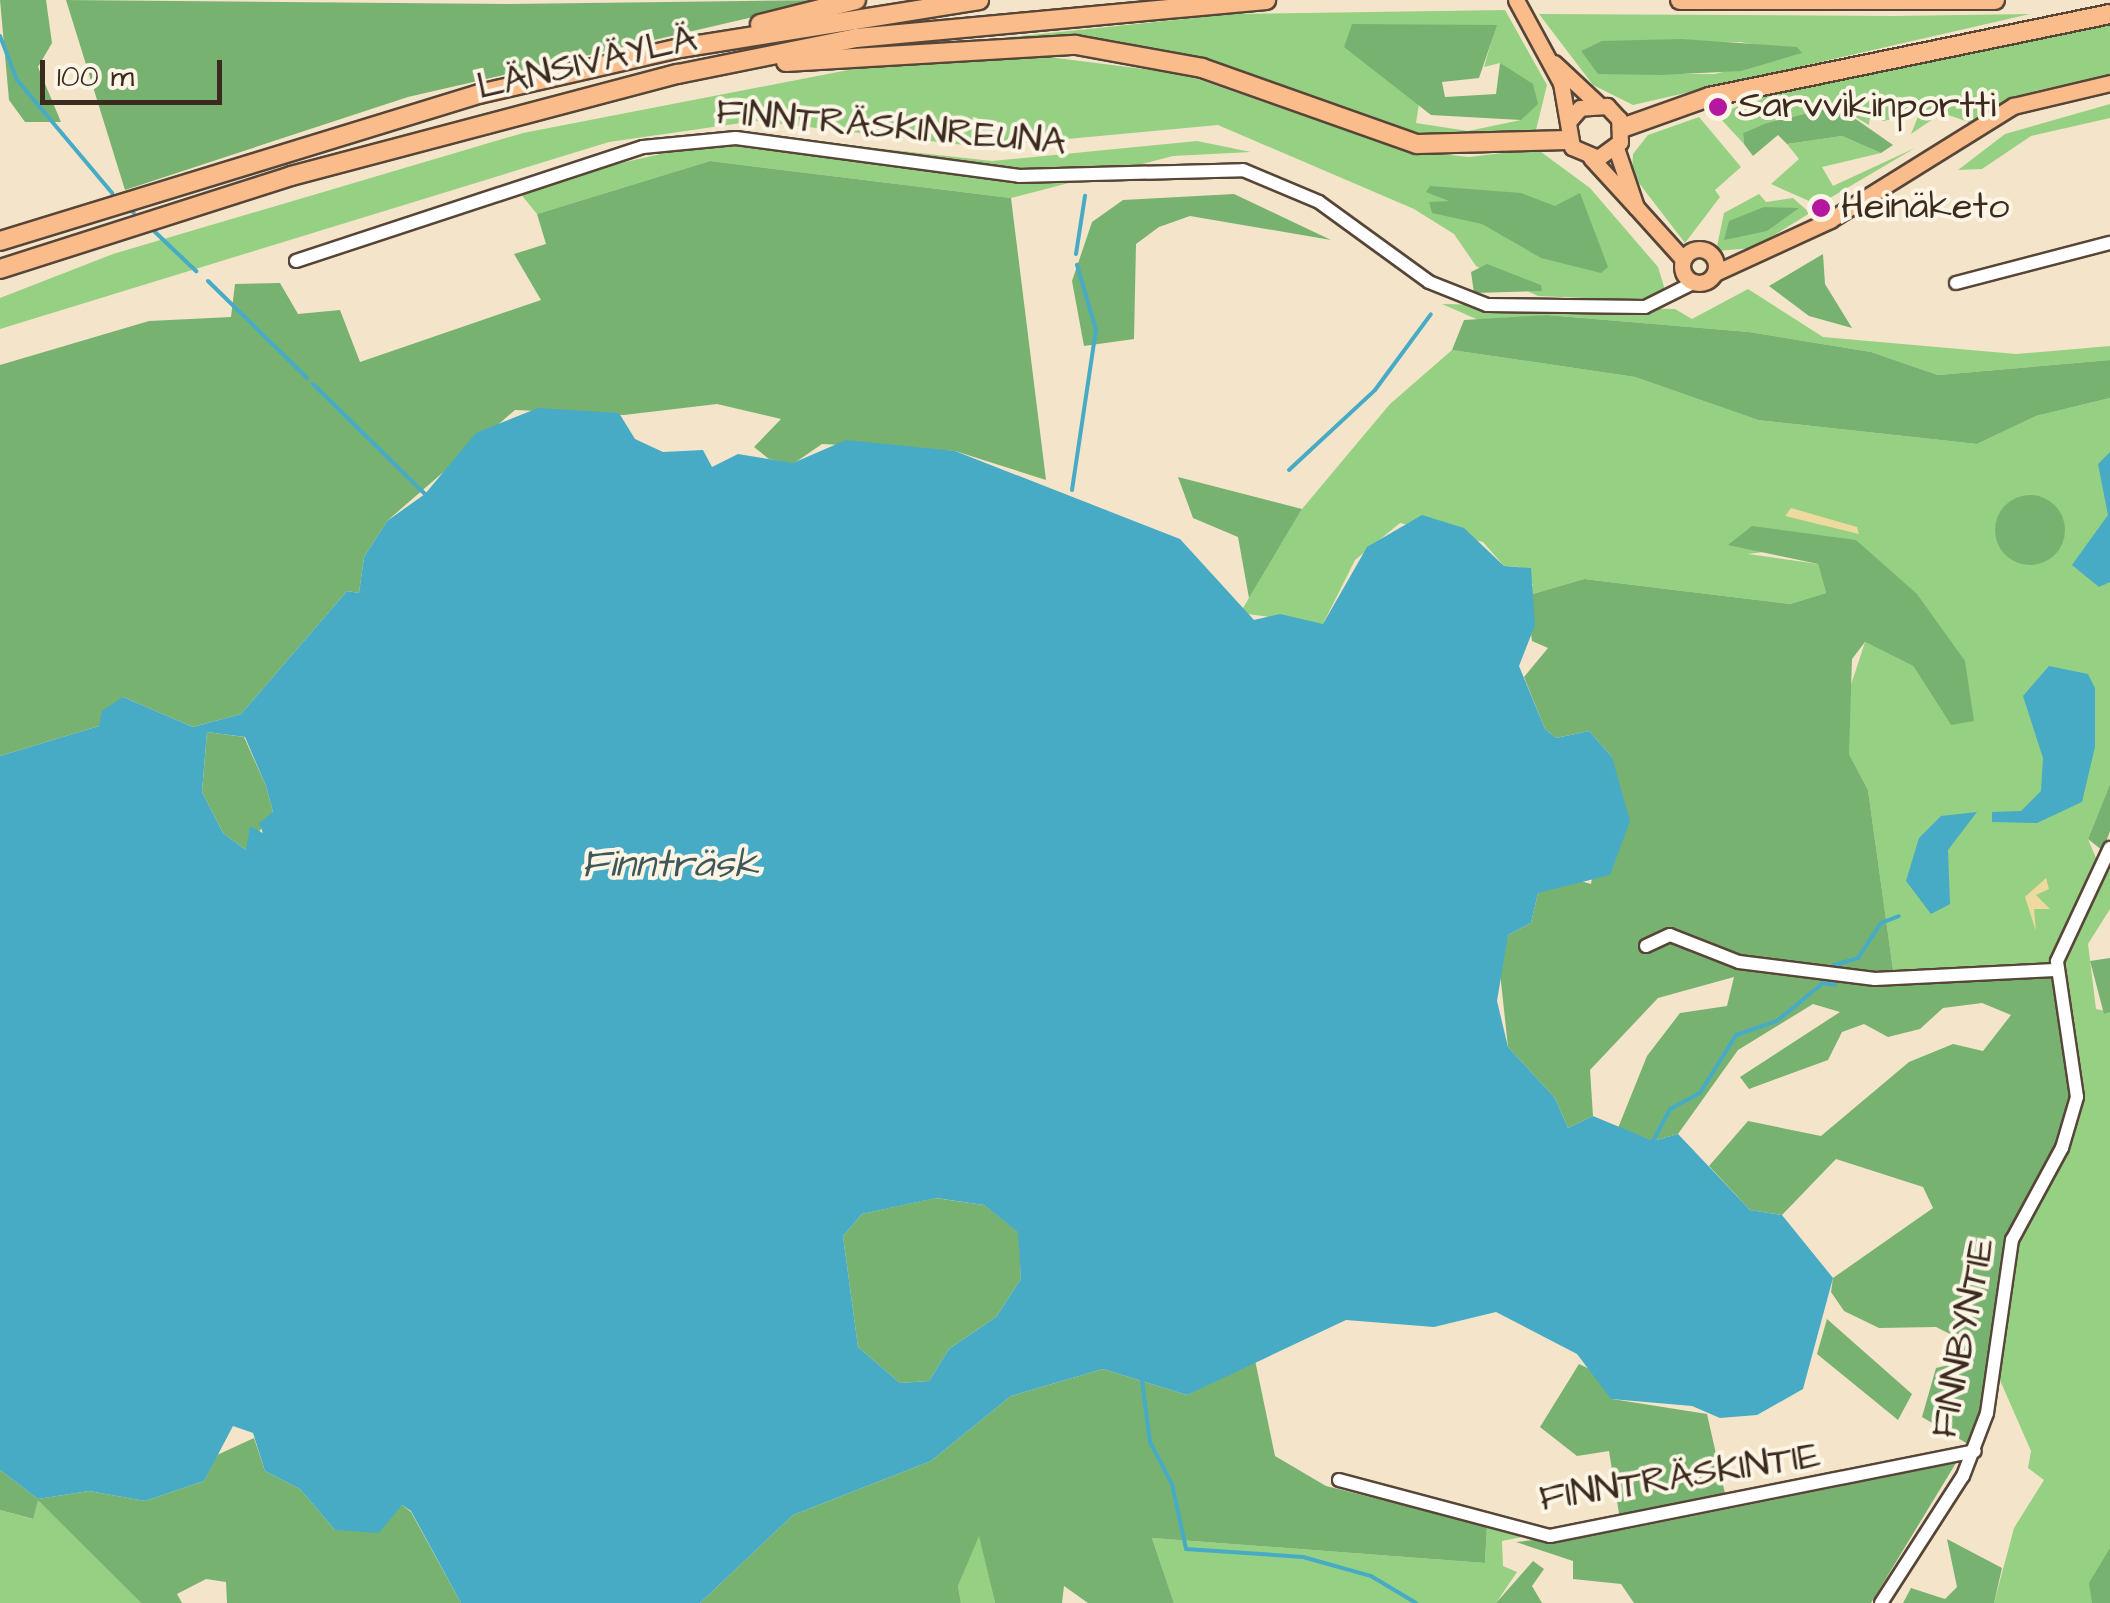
<!DOCTYPE html>
<meta charset="utf-8">
<style>
body{margin:0}
#map{position:relative;width:2110px;height:1603px;overflow:hidden;background:#f4e5ca;font-family:"Architects Daughter",sans-serif}
div>[style]{position:absolute}
.green>*{inset:0;background:#96d083}
.forest>*{inset:0;background:#78b271}
.round{border-radius:50%}
.sand>*{inset:0;background:#eeda9e}
.water>*{inset:0;background:#47abc6}
.stream>*{height:4px;margin:-2px;padding:0 2px;transform-origin:2px;border-radius:2px;background:#47abc6}
.roads{filter:drop-shadow(2px 0 #574638) drop-shadow(-2px 0 #574638) drop-shadow(0 2px #574638) drop-shadow(0 -2px #574638)}
.minor>*{height:12px;margin:-6px;padding:0 6px;transform-origin:6px;border-radius:6px;background:#fff}
.major>*{height:15px;margin:-7.5px;padding:0 7.5px;transform-origin:7.5px;border-radius:7.5px;background:#fabc8b}
.major>.ring{margin:-7.5px;padding:0;box-sizing:content-box;background:none;border:15px solid #fabc8b;border-radius:50%}
.highway>*{height:18px;margin:-9px;padding:0 9px;transform-origin:9px;border-radius:9px;background:#fabc8b}
.dots>*{width:28px;height:28px;translate:-50% -50%;box-sizing:border-box;border:5px solid #fcf5e5;border-radius:50%}
span{translate:-50% -50%;white-space:nowrap;text-align:center;line-height:1.15;-webkit-text-stroke:8px #fcf5e5;paint-order:stroke}
.street-label{font-size:38px;color:#3b2a1e}
.poi-label{font-size:38px;color:#3b2a1e}
.left{translate:0 -50%;text-align:left}
.water-label{font-size:40px;color:#3f5759;font-style:italic}
.scale{position:absolute;left:40px;top:60px;width:182px;height:45px;box-sizing:border-box;border:5px solid #3b2a1e;border-top:0;padding-left:12px;font-size:30px;line-height:35px;white-space:nowrap;color:#3b2a1e;-webkit-text-stroke:8px #fcf5e5;paint-order:stroke}
</style>
<div id="map">
<div class="green">
<div style="clip-path:polygon(evenodd,1505px 10px,1547px 85px,1536px 130px,1428px 141px,1166px 51px,1011px 37px,1232px 14px,1505px 10px,1496px 25px,1484px 67px,1500px 63px,1521px 120px,1468px 131px,1416px 123px,1419px 104px,1380px 67px,1496px 25px)"></div>
<div style="clip-path:polygon(evenodd,1539px 14px,1893px 16px,2030px 14px,1633px 105px,1593px 85px,1539px 14px,1602px 41px,1740px 42px,1801px 52px,1715px 74px,1598px 74px,1602px 41px)"></div>
<div style="clip-path:polygon(2110px 20px,2110px 75px,2035px 91px,1969px 122px,1942px 113px,1911px 134px,1919px 114px,1883px 121px,1871px 109px,1869px 125px,1837px 106px,1766px 123px,1743px 133px,1744px 144px,1717px 115px,1779px 89px)"></div>
<div style="clip-path:polygon(1025px 54px,1183px 74px,1403px 150px,1469px 157px,1537px 149px,1590px 188px,1658px 267px,1666px 293px,1652px 301px,1538px 296px,1476px 266px,1454px 234px,1414px 209px,1218px 125px,982px 147px,755px 121px,609px 142px,0 329px,0 298px,113px 254px,523px 133px,874px 65px)"></div>
<div style="clip-path:polygon(2110px 104px,2110px 118px,2031px 136px,1982px 169px,1958px 170px,2005px 134px)"></div>
<div style="clip-path:polygon(1699px 117px,1741px 167px,1715px 190px,1720px 197px,1685px 243px,1632px 174px,1633px 154px,1648px 135px)"></div>
<div style="clip-path:polygon(749px 134px,992px 161px,1197px 141px,1251px 152px,1173px 156px,1011px 198px,710px 161px,537px 214px,515px 187px)"></div>
<div style="clip-path:polygon(1842px 136px,1881px 153px,1822px 167px,1833px 186px,1915px 148px,1818px 205px,1771px 184px,1799px 159px,1787px 144px)"></div>
<div style="clip-path:polygon(1759px 194px,1766px 202px,1793px 198px,1810px 213px,1753px 248px,1716px 251px,1724px 213px)"></div>
<div style="clip-path:polygon(1748px 289px,1823px 337px,2016px 354px,2110px 346px,2110px 360px,1938px 375px,1871px 352px,1749px 332px,1547px 315px,1483px 322px,1442px 304px,1675px 309px,1692px 319px)"></div>
<div style="clip-path:polygon(1452px 350px,1635px 377px,1758px 420px,1977px 444px,2036px 416px,2110px 398px,2110px 784px,2088px 839px,2101px 870px,2110px 869px,2110px 909px,2088px 944px,2096px 1009px,2110px 1012px,2110px 1603px,1994px 1603px,2014px 1528px,2044px 1480px,2028px 1468px,2031px 1451px,1996px 1371px,2057px 990px,1894px 977px,1868px 790px,1849px 754px,1848px 694px,1865px 642px,1913px 666px,1951px 725px,1856px 540px,1748px 554px,1818px 564px,1826px 593px,1790px 604px,1584px 579px,1526px 596px,1533px 585px,1520px 567px,1504px 566px,1483px 542px,1400px 523px,1355px 560px,1323px 624px,1240px 613px,1302px 509px,1390px 404px)"></div>
<div style="clip-path:polygon(38px 1499px,141px 1603px,0 1603px,0 1510px,32px 1519px)"></div>
<div style="clip-path:polygon(1487px 1526px,1522px 1537px,1502px 1541px,1503px 1566px,1517px 1572px,1496px 1603px,1174px 1603px,1152px 1538px,1485px 1563px)"></div>
<div style="clip-path:polygon(979px 1534px,995px 1603px,961px 1603px,958px 1586px)"></div>
</div>
<div class="forest">
<div style="clip-path:polygon(0 0,46px 0,52px 43px,38px 67px,61px 122px,25px 122px,9px 100px)"></div>
<div style="clip-path:polygon(66px 0,509px 4px,827px 0,408px 97px,125px 190px)"></div>
<div style="clip-path:polygon(1352px 24px,1497px 25px,1479px 78px,1442px 82px,1445px 97px,1496px 94px,1500px 63px,1533px 84px,1538px 104px,1521px 120px,1431px 115px,1344px 47px)"></div>
<div style="clip-path:polygon(1681px 39px,1797px 47px,1802px 53px,1741px 71px,1661px 75px,1598px 74px,1581px 51px,1602px 41px)"></div>
<div style="clip-path:polygon(1837px 106px,1893px 145px,1881px 153px,1842px 136px,1787px 144px,1778px 135px,1753px 156px,1744px 144px,1743px 133px,1766px 123px)"></div>
<div style="clip-path:polygon(710px 161px,1011px 198px,1046px 480px,955px 451px,822px 444px,793px 464px,769px 459px,754px 447px,781px 419px,717px 404px,624px 415px,515px 410px,387px 521px,364px 557px,359px 593px,347px 591px,241px 714px,193px 727px,123px 697px,99px 726px,0 756px,0 365px,149px 321px,231px 317px,235px 284px,280px 283px,298px 314px,340px 310px,360px 362px,541px 300px,514px 254px,546px 244px,537px 214px)"></div>
<div style="clip-path:polygon(1430px 186px,1521px 193px,1555px 206px,1580px 193px,1608px 267px,1601px 273px,1541px 258px,1482px 224px,1432px 213px,1429px 202px,1449px 201px,1426px 192px)"></div>
<div style="clip-path:polygon(1234px 194px,1331px 240px,1190px 216px,1159px 227px,1136px 244px,1134px 339px,1084px 346px,1072px 281px,1092px 222px,1123px 200px)"></div>
<div style="clip-path:polygon(1764px 207px,1799px 208px,1767px 231px,1724px 240px,1729px 221px)"></div>
<div style="clip-path:polygon(1823px 254px,1825px 284px,1852px 328px,1809px 316px,1769px 286px)"></div>
<div style="clip-path:polygon(1487px 264px,1541px 285px,1542px 291px,1474px 293px,1471px 272px)"></div>
<div style="clip-path:polygon(1547px 315px,1749px 332px,1871px 352px,1938px 375px,2110px 360px,2110px 398px,2036px 416px,1977px 444px,1758px 420px,1635px 377px,1452px 350px,1464px 320px)"></div>
<div style="clip-path:polygon(1178px 477px,1302px 509px,1249px 598px,1238px 537px,1193px 518px)"></div>
<div class="round" style="left:1995px;top:495px;width:70px;height:70px"></div>
<div style="clip-path:polygon(1752px 526px,1856px 540px,1917px 594px,1965px 661px,1974px 721px,1951px 725px,1913px 666px,1865px 642px,1852px 659px,1849px 754px,1868px 790px,1894px 977px,2055px 970px,2075px 1060px,2072px 1121px,2019px 1221px,1996px 1371px,1968px 1444px,1922px 1417px,1936px 1368px,1953px 1364px,1966px 1342px,1936px 1327px,1879px 1328px,1844px 1311px,1831px 1292px,1833px 1278px,1933px 1208px,1923px 1187px,1836px 1159px,1782px 1215px,1750px 1210px,1709px 1166px,1748px 1121px,1821px 1136px,1909px 1062px,1953px 1044px,1983px 1051px,2011px 1015px,1982px 1003px,1943px 1008px,1920px 1029px,1888px 1037px,1864px 1024px,1842px 1032px,1828px 1060px,1749px 1089px,1740px 1077px,1840px 1012px,1813px 1004px,1738px 1050px,1678px 1134px,1653px 1141px,1618px 1128px,1647px 1056px,1680px 1013px,1727px 1006px,1734px 977px,1658px 998px,1590px 1070px,1593px 1116px,1568px 1128px,1555px 1098px,1508px 1047px,1498px 954px,1508px 935px,1531px 923px,1538px 893px,1570px 878px,1591px 884px,1612px 757px,1589px 731px,1556px 738px,1545px 729px,1524px 677px,1548px 648px,1532px 641px,1526px 596px,1584px 579px,1790px 604px,1826px 593px,1818px 564px,1728px 545px)"></div>
<div style="clip-path:polygon(207px 732px,244px 737px,266px 786px,273px 812px,246px 850px,223px 833px,202px 792px)"></div>
<div style="clip-path:polygon(2110px 784px,2110px 831px,2103px 851px,2088px 839px)"></div>
<div style="clip-path:polygon(2110px 958px,2110px 1012px,2104px 1014px,2090px 961px)"></div>
<div style="clip-path:polygon(935px 1198px,984px 1205px,1019px 1232px,1021px 1279px,996px 1317px,949px 1349px,929px 1381px,900px 1383px,858px 1347px,843px 1236px,862px 1214px)"></div>
<div style="clip-path:polygon(1827px 1319px,1912px 1394px,1898px 1420px,1817px 1354px)"></div>
<div style="clip-path:polygon(1255px 1360px,1275px 1456px,1326px 1486px,1487px 1526px,1485px 1563px,1152px 1538px,1174px 1603px,1088px 1603px,1064px 1586px,1062px 1603px,995px 1603px,979px 1536px,958px 1586px,961px 1603px,700px 1603px,793px 1515px,931px 1461px,1011px 1396px,1103px 1369px,1187px 1395px)"></div>
<div style="clip-path:polygon(1579px 1364px,1598px 1373px,1612px 1399px,1707px 1414px,1726px 1498px,1620px 1520px,1609px 1451px,1577px 1456px,1540px 1427px)"></div>
<div style="clip-path:polygon(254px 1438px,265px 1471px,300px 1489px,335px 1530px,402px 1505px,411px 1512px,461px 1603px,227px 1603px,226px 1582px,206px 1579px,177px 1594px,182px 1603px,141px 1603px,38px 1500px,33px 1519px,0 1510px,0 1470px,38px 1499px,89px 1491px,145px 1501px,204px 1481px,217px 1455px)"></div>
<div style="clip-path:polygon(1956px 1463px,1871px 1603px,1634px 1603px,1621px 1584px,1573px 1579px,1573px 1561px,1516px 1542px,1623px 1530px)"></div>
<div style="clip-path:polygon(1947px 1539px,2002px 1568px,1994px 1603px,1903px 1603px,1911px 1588px,1945px 1599px,1957px 1587px)"></div>
<div style="clip-path:polygon(2110px 1548px,2110px 1603px,2092px 1603px,2089px 1583px)"></div>
<div style="clip-path:polygon(1533px 1561px,1544px 1569px,1532px 1586px,1542px 1603px,1496px 1603px)"></div>
</div>
<div class="sand">
<div style="clip-path:polygon(1791px 508px,1857px 527px,1859px 534px,1785px 516px)"></div>
<div style="clip-path:polygon(2046px 878px,2049px 889px,2036px 895px,2050px 909px,2034px 909px,2036px 931px,2025px 897px)"></div>
</div>
<div class="water">
<div style="clip-path:polygon(evenodd,538px 408px,619px 413px,635px 439px,663px 452px,703px 450px,712px 467px,738px 454px,793px 463px,846px 440px,955px 451px,1180px 539px,1254px 620px,1280px 614px,1323px 624px,1367px 547px,1422px 515px,1464px 528px,1504px 566px,1531px 568px,1535px 625px,1519px 666px,1545px 729px,1556px 738px,1589px 731px,1612px 757px,1630px 821px,1610px 875px,1538px 893px,1531px 923px,1508px 935px,1497px 1001px,1508px 1047px,1555px 1098px,1568px 1128px,1593px 1116px,1653px 1141px,1678px 1134px,1750px 1210px,1782px 1215px,1833px 1278px,1803px 1389px,1757px 1415px,1720px 1418px,1692px 1406px,1611px 1399px,1577px 1354px,1496px 1312px,1434px 1327px,1346px 1320px,1187px 1395px,1103px 1369px,1011px 1396px,931px 1461px,793px 1515px,700px 1603px,461px 1603px,411px 1511px,402px 1505px,379px 1533px,335px 1530px,300px 1489px,265px 1471px,253px 1433px,233px 1426px,204px 1481px,145px 1501px,89px 1491px,38px 1499px,0 1470px,0 756px,99px 726px,102px 711px,123px 697px,193px 727px,241px 714px,347px 591px,359px 593px,364px 557px,387px 521px,425px 494px,476px 433px,538px 408px,207px 732px,245px 737px,266px 786px,273px 812px,259px 823px,263px 833px,250px 826px,246px 850px,223px 833px,202px 792px,207px 732px,538px 408px,936px 1198px,984px 1205px,1018px 1232px,1021px 1279px,996px 1317px,949px 1349px,929px 1381px,900px 1383px,858px 1347px,843px 1236px,862px 1214px,936px 1198px)"></div>
<div style="clip-path:polygon(2110px 452px,2110px 582px,2099px 587px,2072px 565px,2108px 515px,2098px 464px)"></div>
<div style="clip-path:polygon(2049px 666px,2088px 674px,2095px 688px,2095px 747px,2082px 802px,2037px 823px,1992px 822px,1992px 812px,2021px 811px,2041px 791px,2043px 758px,2023px 696px)"></div>
<div style="clip-path:polygon(1977px 812px,1948px 850px,1950px 904px,1931px 914px,1906px 881px,1919px 838px,1941px 816px)"></div>
</div>
<div class="stream">
<div style="left:0;top:36px;width:47px;rotate:68.9deg"></div>
<div style="left:17px;top:80px;width:148px;rotate:49.9deg"></div>
<div style="left:133px;top:212px;width:1px;rotate:45deg"></div>
<div style="left:155px;top:232px;width:57px;rotate:43.6deg"></div>
<div style="left:1076px;top:254px;width:59px;rotate:-81.2deg"></div>
<div style="left:208px;top:281px;width:139px;rotate:44.4deg"></div>
<div style="left:313px;top:384px;width:157px;rotate:44.5deg"></div>
<div style="left:1289px;top:470px;width:117px;rotate:-42.9deg"></div>
<div style="left:1375px;top:390px;width:94px;rotate:-53.6deg"></div>
<div style="left:1072px;top:490px;width:162px;rotate:-81.5deg"></div>
<div style="left:1096px;top:330px;width:68px;rotate:-106.3deg"></div>
<div style="left:1834px;top:965px;width:25px;rotate:-16deg"></div>
<div style="left:1858px;top:958px;width:42px;rotate:-56.7deg"></div>
<div style="left:1881px;top:923px;width:19px;rotate:-21deg"></div>
<div style="left:1653px;top:1141px;width:36px;rotate:-62deg"></div>
<div style="left:1670px;top:1109px;width:34px;rotate:-28deg"></div>
<div style="left:1700px;top:1093px;width:68px;rotate:-58.2deg"></div>
<div style="left:1736px;top:1035px;width:43px;rotate:-18.9deg"></div>
<div style="left:1777px;top:1021px;width:60px;rotate:-39.6deg"></div>
<div style="left:1823px;top:983px;width:12px;rotate:9deg"></div>
<div style="left:1142px;top:1381px;width:62px;rotate:82.5deg"></div>
<div style="left:1150px;top:1442px;width:47px;rotate:62.4deg"></div>
<div style="left:1172px;top:1484px;width:66px;rotate:77.8deg"></div>
<div style="left:1186px;top:1549px;width:117px;rotate:3.9deg"></div>
<div style="left:1303px;top:1557px;width:71px;rotate:15.6deg"></div>
<div style="left:1371px;top:1576px;width:52px;rotate:31deg"></div>
</div>
<div class="roads">
<div class="minor">
<div style="left:296px;top:261px;width:365px;rotate:-18.2deg"></div>
<div style="left:643px;top:147px;width:93px;rotate:-5.5deg"></div>
<div style="left:736px;top:138px;width:286px;rotate:7.6deg"></div>
<div style="left:1019px;top:176px;width:224px;rotate:-1.5deg"></div>
<div style="left:1243px;top:170px;width:82px;rotate:22.8deg"></div>
<div style="left:1319px;top:202px;width:136px;rotate:36deg"></div>
<div style="left:1429px;top:282px;width:62px;rotate:21.6deg"></div>
<div style="left:1487px;top:305px;width:158px;rotate:0.7deg"></div>
<div style="left:1645px;top:307px;width:54px;rotate:-26.6deg"></div>
<div style="left:1956px;top:283px;width:159px;rotate:-14.6deg"></div>
<div style="left:1646px;top:946px;width:26px;rotate:-25deg"></div>
<div style="left:1670px;top:935px;width:74px;rotate:21.4deg"></div>
<div style="left:1739px;top:962px;width:137px;rotate:7.1deg"></div>
<div style="left:1875px;top:979px;width:180px;rotate:-2.9deg"></div>
<div style="left:1339px;top:1480px;width:218px;rotate:14.9deg"></div>
<div style="left:1550px;top:1536px;width:433px;rotate:-11.3deg"></div>
<div style="left:1881px;top:1603px;width:151px;rotate:-57.2deg"></div>
<div style="left:1963px;top:1476px;width:67px;rotate:-69.1deg"></div>
<div style="left:1987px;top:1413px;width:175px;rotate:-81.8deg"></div>
<div style="left:2012px;top:1240px;width:105px;rotate:-61.5deg"></div>
<div style="left:2062px;top:1148px;width:53px;rotate:-73.6deg"></div>
<div style="left:2077px;top:1097px;width:137px;rotate:-98.4deg"></div>
<div style="left:2057px;top:961px;width:125px;rotate:-64.9deg"></div>
</div>
<div class="major">
<div style="left:1516px;top:0;width:94px;rotate:61.5deg"></div>
<div style="left:1561px;top:83px;width:65px;rotate:80.2deg"></div>
<div style="left:1572px;top:147px;width:28px;rotate:23deg"></div>
<div style="left:1598px;top:158px;width:27px;rotate:-36deg"></div>
<div style="left:1620px;top:142px;width:23px;rotate:-92deg"></div>
<div style="left:1619px;top:119px;width:18px;rotate:-133deg"></div>
<div style="left:1607px;top:106px;width:27px;rotate:176deg"></div>
<div style="left:1580px;top:108px;width:18px;rotate:131deg"></div>
<div style="left:1554px;top:63px;width:60px;rotate:43deg"></div>
<div style="left:1616px;top:148px;width:62px;rotate:71.3deg"></div>
<div style="left:1636px;top:207px;width:70px;rotate:47.9deg"></div>
<div style="left:1591px;top:158px;width:67px;rotate:47.4deg"></div>
<div class="ring" style="left:1682px;top:249px;width:19px;height:19px"></div>
<div style="left:1715px;top:273px;width:127px;rotate:-24.7deg"></div>
<div style="left:1830px;top:220px;width:216px;rotate:-31.9deg"></div>
<div style="left:2013px;top:106px;width:100px;rotate:-13.3deg"></div>
</div>
<div class="highway">
<div style="left:1680px;top:0;width:315px"></div>
<div style="left:760px;top:24px;width:99px;rotate:-14deg"></div>
<div style="left:786px;top:62px;width:290px;rotate:-3.4deg"></div>
<div style="left:1076px;top:45px;width:128px;rotate:10.3deg"></div>
<div style="left:1202px;top:68px;width:228px;rotate:19.5deg"></div>
<div style="left:1417px;top:144px;width:151px;rotate:-1.5deg"></div>
<div style="left:1622px;top:128px;width:92px;rotate:-19.6deg"></div>
<div style="left:1709px;top:97px;width:409px;rotate:-11.7deg"></div>
<div style="left:0;top:241px;width:501px;rotate:-17.06deg"></div>
<div style="left:479px;top:94px;width:206px;rotate:-12.9deg"></div>
<div style="left:680px;top:48px;width:303px;rotate:-9.1deg"></div>
<div style="left:0;top:269px;width:305px;rotate:-17.7deg"></div>
<div style="left:291px;top:176px;width:400px;rotate:-14.8deg"></div>
<div style="left:678px;top:74px;width:182px;rotate:-11.4deg"></div>
<div style="left:856px;top:38px;width:412px;rotate:-5.3deg"></div>
</div>
</div>
<div class="dots">
<div style="left:1718px;top:107px;background:#b5179e"></div>
<div style="left:1821px;top:208px;background:#b5179e"></div>
</div>
<div class="street-label">
<span style="left:587px;top:64px;rotate:-13deg">LÄNSIVÄYLÄ</span>
<span style="left:891px;top:128px;rotate:5deg">FINNTRÄSKINREUNA</span>
<span style="left:1964px;top:1338px;rotate:-79deg">FINNBYNTIE</span>
<span style="left:1680px;top:1478px;rotate:-9deg">FINNTRÄSKINTIE</span>
</div>
<div class="poi-label">
<span class="left" style="left:1738px;top:107px">Sarvvikinportti</span>
<span class="left" style="left:1841px;top:208px">Heinäketo</span>
</div>
<div class="water-label">
<span style="left:670px;top:865px">Finnträsk</span>
</div>
<div class="scale">100 m</div>
</div>
